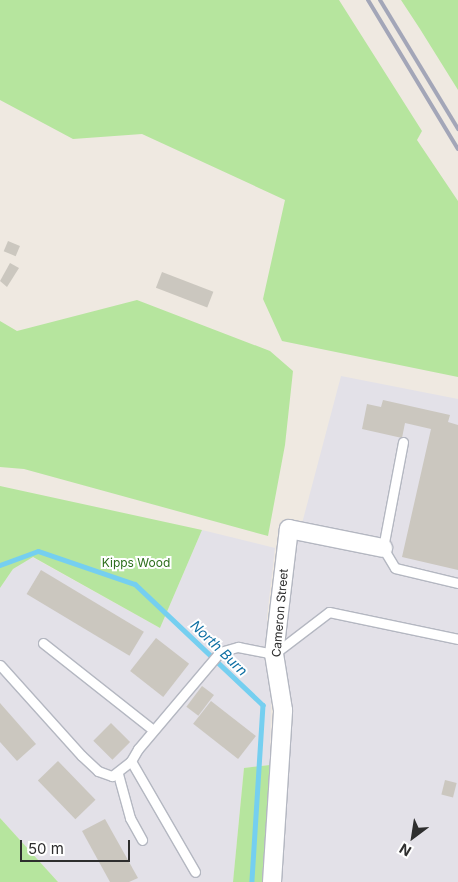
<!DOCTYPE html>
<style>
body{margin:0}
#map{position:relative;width:458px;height:882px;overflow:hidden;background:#efe9e1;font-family:Inter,sans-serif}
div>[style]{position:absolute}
.industrial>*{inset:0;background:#e3e1e8}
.green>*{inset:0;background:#b6e59e}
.stream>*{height:4.5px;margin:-2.25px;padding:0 2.25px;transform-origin:2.25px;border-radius:2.25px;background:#75cff0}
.building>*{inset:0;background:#cbc7bf;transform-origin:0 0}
.roads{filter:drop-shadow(1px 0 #b4b7c1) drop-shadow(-1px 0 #b4b7c1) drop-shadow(0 1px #b4b7c1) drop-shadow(0 -1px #b4b7c1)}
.lane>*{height:9px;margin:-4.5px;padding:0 4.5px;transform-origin:4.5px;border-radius:4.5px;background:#fff}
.street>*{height:18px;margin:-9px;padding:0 9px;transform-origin:9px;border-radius:9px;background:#fff}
.rail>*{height:4px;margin:-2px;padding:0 2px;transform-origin:2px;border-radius:2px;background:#a3a6b8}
span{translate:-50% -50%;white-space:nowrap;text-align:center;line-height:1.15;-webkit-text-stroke:4px #fff;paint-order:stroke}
.park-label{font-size:12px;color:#2c6e1b}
.street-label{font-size:12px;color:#2e2e2e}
.water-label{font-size:14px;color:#0d6fa3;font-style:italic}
.north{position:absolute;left:388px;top:812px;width:50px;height:50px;-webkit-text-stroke:4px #fff;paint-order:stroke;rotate:211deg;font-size:14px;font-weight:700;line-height:20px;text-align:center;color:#2e2e2e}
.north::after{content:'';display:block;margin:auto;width:18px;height:22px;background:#2e2e2e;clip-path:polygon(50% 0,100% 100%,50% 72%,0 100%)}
.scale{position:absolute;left:20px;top:840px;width:110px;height:22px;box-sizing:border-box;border:2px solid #2e2e2e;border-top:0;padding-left:6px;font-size:15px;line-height:18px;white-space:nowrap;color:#2e2e2e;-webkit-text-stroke:4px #fff;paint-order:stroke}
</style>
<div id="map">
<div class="industrial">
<div style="clip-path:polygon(341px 376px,458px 399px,458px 882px,280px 882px,286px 584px)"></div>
<div style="clip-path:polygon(202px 530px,275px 548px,267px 617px,271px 695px,270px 765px,244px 768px,233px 882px,58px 882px,0 818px,0 588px,13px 569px,32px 557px,160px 628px)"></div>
</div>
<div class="green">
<div style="clip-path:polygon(0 0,339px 0,422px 131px,417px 140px,458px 201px,458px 377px,282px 341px,263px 299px,285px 200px,142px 134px,73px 139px,0 100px)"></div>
<div style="clip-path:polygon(401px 0,458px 0,458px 90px,420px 29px)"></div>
<div style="clip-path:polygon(137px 300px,270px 351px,293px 371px,285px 445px,268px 536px,24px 469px,0 467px,0 321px,17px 331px)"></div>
<div style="clip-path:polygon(0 486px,202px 530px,160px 628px,33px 557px,13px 569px,0 588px)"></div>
<div style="clip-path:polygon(270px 765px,262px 882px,233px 882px,244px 768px)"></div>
<div style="clip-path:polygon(0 818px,58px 882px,0 882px)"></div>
</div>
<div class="stream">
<div style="left:0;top:565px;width:40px;rotate:-20.2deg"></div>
<div style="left:38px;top:551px;width:102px;rotate:18.8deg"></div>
<div style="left:135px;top:584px;width:176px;rotate:43.4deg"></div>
<div style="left:263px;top:705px;width:177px;rotate:93.6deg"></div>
</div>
<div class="building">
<div style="left:8px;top:241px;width:13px;height:11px;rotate:23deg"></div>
<div style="clip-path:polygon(10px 263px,19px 268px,7px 287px,0 281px)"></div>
<div style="left:162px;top:272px;width:55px;height:17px;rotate:21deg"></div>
<div style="clip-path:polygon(383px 400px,450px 415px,448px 422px,458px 425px,458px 570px,402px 557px,431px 429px,405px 423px,402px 438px,362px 429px,367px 404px,381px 407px)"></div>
<div style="left:41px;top:570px;width:120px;height:28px;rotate:31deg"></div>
<div style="left:156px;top:638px;width:42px;height:42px;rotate:38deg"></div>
<div style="left:202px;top:686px;width:15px;height:26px;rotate:37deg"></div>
<div style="left:211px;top:701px;width:57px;height:29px;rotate:38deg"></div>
<div style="clip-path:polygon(0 703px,36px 744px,17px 761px,0 742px)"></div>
<div style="left:111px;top:723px;width:27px;height:25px;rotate:45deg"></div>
<div style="left:58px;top:761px;width:54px;height:28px;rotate:46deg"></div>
<div style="left:445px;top:780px;width:12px;height:15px;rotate:14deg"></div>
<div style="clip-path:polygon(105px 819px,138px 878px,129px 882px,110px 882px,82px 831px)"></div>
</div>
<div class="roads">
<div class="lane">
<div style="left:403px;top:442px;width:108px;rotate:100.7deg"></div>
<div style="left:383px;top:548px;width:23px;rotate:59deg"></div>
<div style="left:395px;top:568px;width:65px;rotate:13.4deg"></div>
<div style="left:43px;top:643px;width:140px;rotate:38.3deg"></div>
<div style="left:0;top:665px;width:122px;rotate:48deg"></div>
<div style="left:82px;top:756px;width:22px;rotate:43deg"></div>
<div style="left:98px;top:771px;width:15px;rotate:20deg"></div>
<div style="left:112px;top:776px;width:24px;rotate:-38deg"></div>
<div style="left:131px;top:761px;width:14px;rotate:-60deg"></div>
<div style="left:138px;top:749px;width:127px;rotate:-49.8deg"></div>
<div style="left:220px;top:652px;width:19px;rotate:-16deg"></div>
<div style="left:238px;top:647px;width:37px;rotate:11deg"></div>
<div style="left:274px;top:654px;width:69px;rotate:-37.4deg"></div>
<div style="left:329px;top:612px;width:132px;rotate:11.8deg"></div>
<div style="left:131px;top:761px;width:128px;rotate:60deg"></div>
<div style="left:118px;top:774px;width:46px;rotate:74.7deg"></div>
<div style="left:130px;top:818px;width:25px;rotate:61deg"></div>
</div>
<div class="street">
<div style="left:272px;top:882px;width:172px;rotate:-86.3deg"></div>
<div style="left:283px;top:710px;width:57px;rotate:-99.1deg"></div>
<div style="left:274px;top:654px;width:126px;rotate:-83.2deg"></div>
<div style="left:289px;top:529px;width:96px;rotate:11.4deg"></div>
</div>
</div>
<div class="rail">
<div style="left:368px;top:0;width:174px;rotate:58.9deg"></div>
<div style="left:380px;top:0;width:151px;rotate:58.8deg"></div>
</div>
<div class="park-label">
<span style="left:136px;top:563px">Kipps Wood</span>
</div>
<div class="street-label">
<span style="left:280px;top:613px;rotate:-85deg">Cameron Street</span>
</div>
<div class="water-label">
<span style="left:219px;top:648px;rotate:44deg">North Burn</span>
</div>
<div class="north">N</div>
<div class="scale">50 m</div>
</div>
